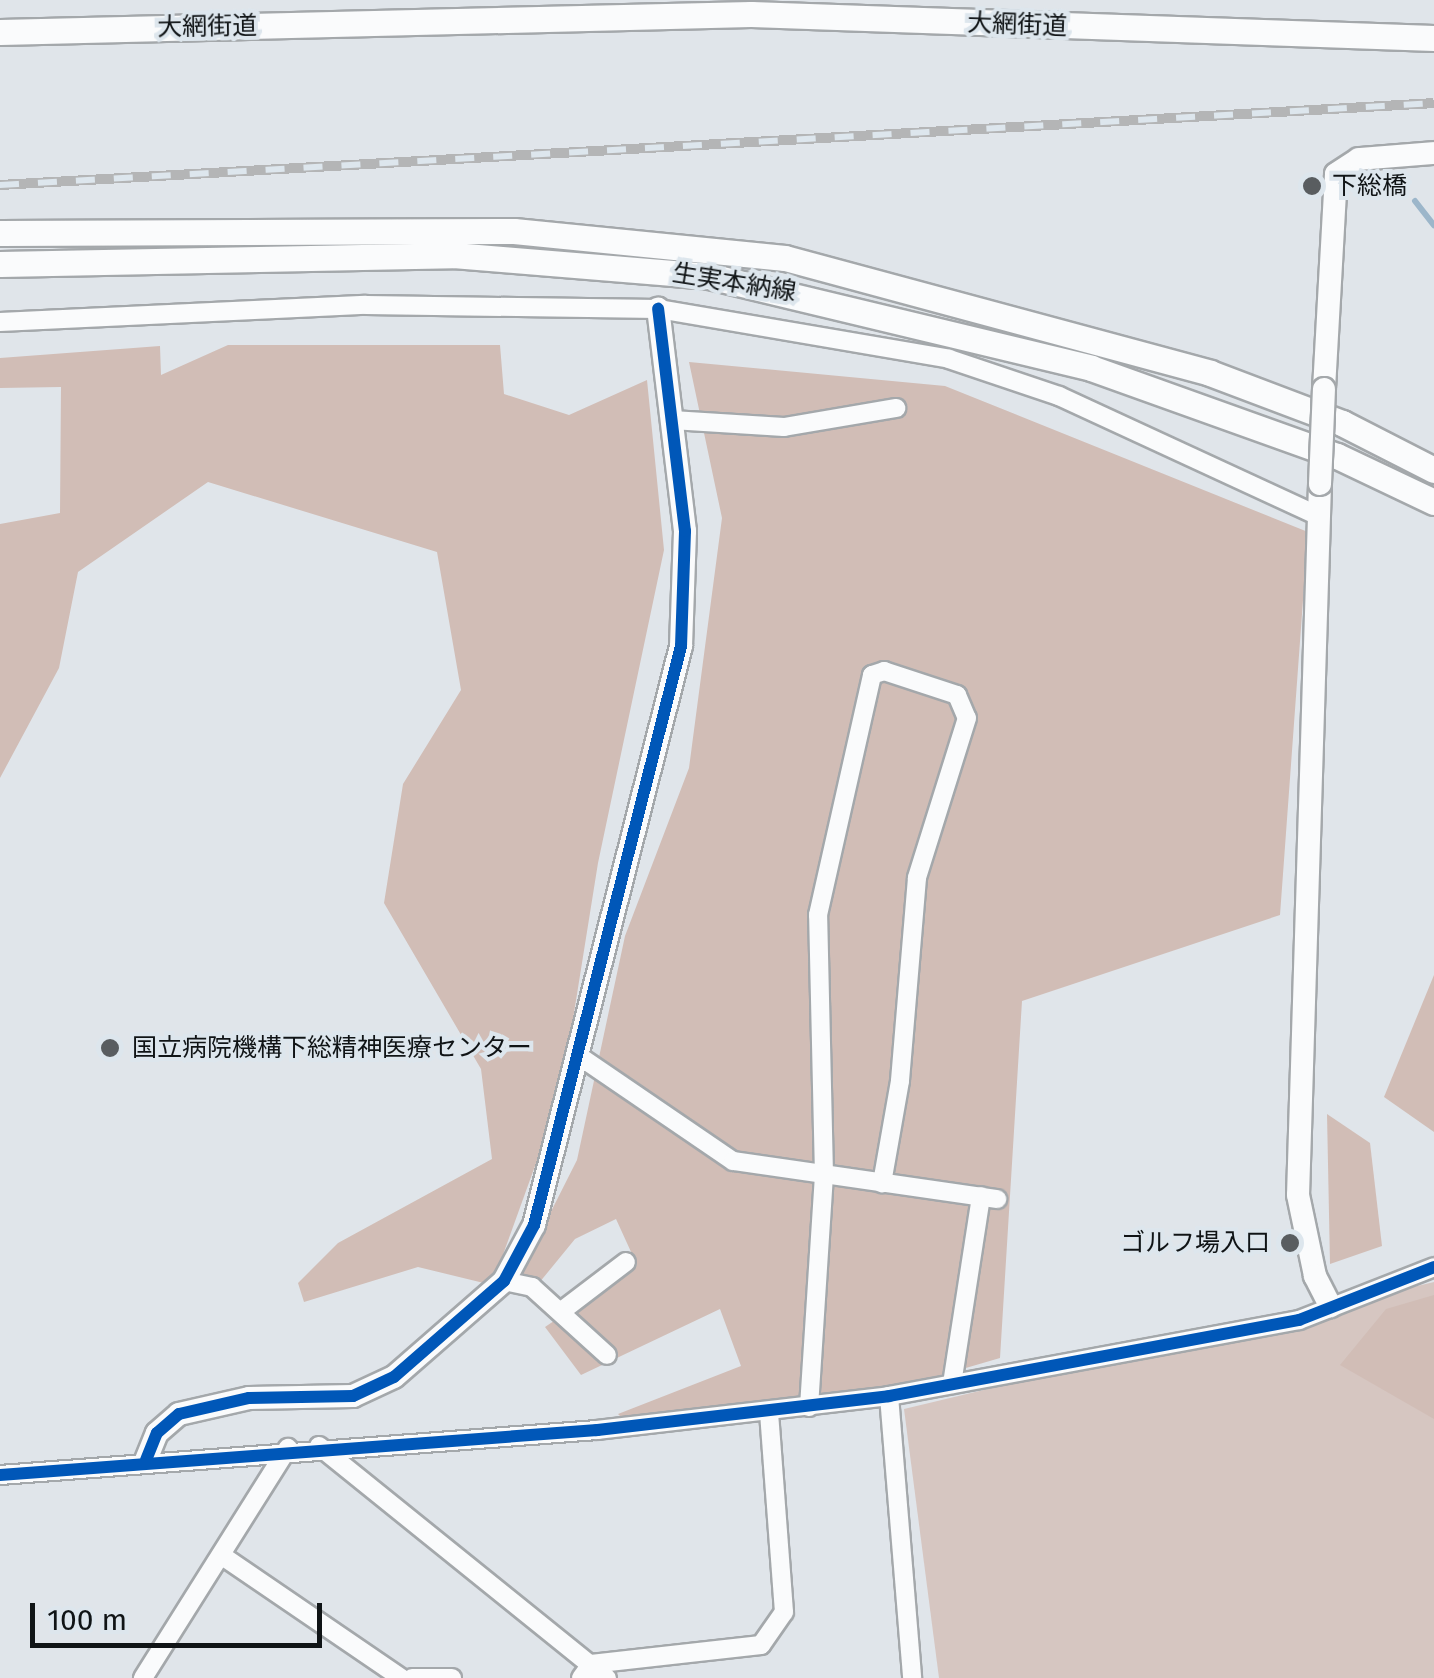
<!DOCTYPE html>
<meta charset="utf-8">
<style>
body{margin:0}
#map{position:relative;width:1434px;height:1678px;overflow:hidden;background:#e0e5ea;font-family:"Fira Sans","Noto Sans JP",sans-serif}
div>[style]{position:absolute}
.green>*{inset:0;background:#d6c6c1}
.forest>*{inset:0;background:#d1bdb6}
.stream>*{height:6px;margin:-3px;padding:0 3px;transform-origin:3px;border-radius:3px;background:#9cb6ca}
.roads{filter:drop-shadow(2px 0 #a4a8ab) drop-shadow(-2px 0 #a4a8ab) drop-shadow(0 2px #a4a8ab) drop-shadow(0 -2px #a4a8ab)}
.street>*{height:18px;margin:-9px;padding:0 9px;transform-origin:9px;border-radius:9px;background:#fafbfc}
.secondary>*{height:22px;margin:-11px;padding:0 11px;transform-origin:11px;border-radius:11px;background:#fafbfc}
.primary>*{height:25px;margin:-12.5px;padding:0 12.5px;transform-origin:12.5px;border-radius:12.5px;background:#fafbfc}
.rail>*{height:10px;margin-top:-5px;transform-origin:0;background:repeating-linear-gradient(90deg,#dde6ed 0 19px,#b4b5b6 0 38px);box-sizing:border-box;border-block:2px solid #b4b5b6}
.bridges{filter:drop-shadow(2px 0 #a4a8ab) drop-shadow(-2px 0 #a4a8ab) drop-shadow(0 2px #a4a8ab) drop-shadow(0 -2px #a4a8ab)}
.secondary-bridge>*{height:22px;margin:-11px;padding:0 11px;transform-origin:11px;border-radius:11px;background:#fafbfc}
.cycleway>*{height:12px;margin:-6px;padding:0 6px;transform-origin:6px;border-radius:6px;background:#0057b8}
.dots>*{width:28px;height:28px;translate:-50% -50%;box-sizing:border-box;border:5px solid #dde6ed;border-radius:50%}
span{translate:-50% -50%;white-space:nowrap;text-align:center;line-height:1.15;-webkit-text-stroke:8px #dde6ed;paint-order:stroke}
.street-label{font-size:25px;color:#101416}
.poi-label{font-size:25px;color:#101416}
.left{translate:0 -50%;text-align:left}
.right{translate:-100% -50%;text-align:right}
.scale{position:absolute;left:30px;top:1603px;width:292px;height:45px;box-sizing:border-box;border:5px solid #101416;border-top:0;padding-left:12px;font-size:30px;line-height:35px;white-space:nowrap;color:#101416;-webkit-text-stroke:8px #dde6ed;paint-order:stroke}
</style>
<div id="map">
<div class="green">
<div style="clip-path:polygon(1434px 1282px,1434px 1678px,939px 1678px,904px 1409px)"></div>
</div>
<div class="forest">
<div style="clip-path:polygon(228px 345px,500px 345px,504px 394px,569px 415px,647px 380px,664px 550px,598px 863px,561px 1094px,492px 1285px,418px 1267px,304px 1302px,298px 1283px,338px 1243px,492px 1159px,481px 1069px,384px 903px,403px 784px,461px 690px,437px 552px,208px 482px,78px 572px,59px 668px,0 778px,0 524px,60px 513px,61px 387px,0 388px,0 358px,160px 346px,161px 375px)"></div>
<div style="clip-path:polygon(689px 362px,945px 386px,1308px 532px,1280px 915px,1022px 1001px,1000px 1358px,911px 1384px,633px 1429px,618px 1414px,741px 1366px,720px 1309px,581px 1375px,545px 1327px,637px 1265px,616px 1219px,575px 1239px,539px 1283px,519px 1275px,577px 1160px,625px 936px,689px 768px,722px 518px)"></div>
<div style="clip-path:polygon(1434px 975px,1434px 1132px,1384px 1097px)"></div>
<div style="clip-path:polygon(1327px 1114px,1370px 1143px,1382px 1246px,1330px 1264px)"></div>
<div style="clip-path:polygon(1434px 1295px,1434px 1419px,1340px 1365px,1386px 1309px)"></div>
</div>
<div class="stream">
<div style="left:1415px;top:201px;width:31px;rotate:52deg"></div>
</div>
<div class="roads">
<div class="street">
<div style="left:0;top:322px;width:366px;rotate:-2.7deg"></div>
<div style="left:366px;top:305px;width:292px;rotate:0.8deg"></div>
<div style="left:658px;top:309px;width:295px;rotate:9.7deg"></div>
<div style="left:949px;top:359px;width:116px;rotate:18.6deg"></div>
<div style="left:1059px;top:396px;width:286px;rotate:24.8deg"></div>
<div style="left:672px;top:420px;width:112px;rotate:3.6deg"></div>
<div style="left:784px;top:427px;width:114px;rotate:-9.6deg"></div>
<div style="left:576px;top:1054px;width:190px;rotate:34.3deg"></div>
<div style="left:733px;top:1161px;width:267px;rotate:8.2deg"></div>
<div style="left:504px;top:1281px;width:29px;rotate:12deg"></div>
<div style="left:532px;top:1287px;width:101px;rotate:42.2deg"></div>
<div style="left:563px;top:1310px;width:79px;rotate:-37.3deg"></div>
<div style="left:952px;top:1384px;width:190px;rotate:-81.2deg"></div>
<div style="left:889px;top:1396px;width:283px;rotate:85.3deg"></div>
<div style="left:809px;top:1407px;width:232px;rotate:-86.3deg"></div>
<div style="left:824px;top:1175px;width:260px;rotate:-91.3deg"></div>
<div style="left:818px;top:915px;width:246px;rotate:-77.3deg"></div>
<div style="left:872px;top:675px;width:13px;rotate:-18deg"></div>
<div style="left:884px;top:671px;width:77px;rotate:18.2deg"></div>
<div style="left:957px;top:695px;width:25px;rotate:67deg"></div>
<div style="left:967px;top:718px;width:168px;rotate:107.4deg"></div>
<div style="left:917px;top:878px;width:204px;rotate:94.8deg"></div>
<div style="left:900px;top:1081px;width:104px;rotate:100deg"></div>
<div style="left:319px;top:1446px;width:370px;rotate:38.9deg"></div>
<div style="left:0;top:1475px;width:599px;rotate:-4.31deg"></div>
<div style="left:597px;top:1430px;width:294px;rotate:-6.6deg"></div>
<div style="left:889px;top:1396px;width:417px;rotate:-10.5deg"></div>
<div style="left:1299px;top:1320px;width:145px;rotate:-21.4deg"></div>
<div style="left:221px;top:1555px;width:218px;rotate:34.3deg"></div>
<div style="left:143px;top:1678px;width:272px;rotate:-57.8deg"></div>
<div style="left:412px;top:1678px;width:40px"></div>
<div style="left:581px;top:1678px;width:17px;rotate:-54deg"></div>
<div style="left:591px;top:1664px;width:171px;rotate:-6.4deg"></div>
<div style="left:761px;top:1645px;width:40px;rotate:-55.1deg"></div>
<div style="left:784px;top:1612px;width:201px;rotate:-94.3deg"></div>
</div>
<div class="secondary">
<div style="left:1324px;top:389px;width:215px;rotate:-86.8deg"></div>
<div style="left:1336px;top:174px;width:27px;rotate:-33deg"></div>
<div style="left:1359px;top:159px;width:75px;rotate:-4.6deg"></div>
<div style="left:1320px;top:484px;width:711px;rotate:91.77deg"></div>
<div style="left:1298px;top:1195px;width:83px;rotate:78.1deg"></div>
<div style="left:1315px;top:1276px;width:34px;rotate:63deg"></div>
<div style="left:146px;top:1460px;width:29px;rotate:-68deg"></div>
<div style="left:157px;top:1433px;width:29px;rotate:-41deg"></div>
<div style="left:179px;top:1414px;width:72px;rotate:-12.9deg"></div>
<div style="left:249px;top:1398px;width:104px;rotate:-1.1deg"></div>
<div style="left:353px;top:1396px;width:45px;rotate:-24.9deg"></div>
<div style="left:394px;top:1377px;width:146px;rotate:-41.1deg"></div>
<div style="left:504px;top:1281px;width:64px;rotate:-61.8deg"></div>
<div style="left:534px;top:1225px;width:597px;rotate:-75.75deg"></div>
<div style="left:681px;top:646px;width:115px;rotate:-88deg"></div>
<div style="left:685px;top:531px;width:224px;rotate:-96.9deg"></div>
</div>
<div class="primary">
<div style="left:0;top:32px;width:751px;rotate:-1.37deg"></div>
<div style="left:751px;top:14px;width:683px;rotate:2.01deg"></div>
<div style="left:0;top:233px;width:514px;rotate:-0.22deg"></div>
<div style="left:514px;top:231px;width:272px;rotate:5.7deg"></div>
<div style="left:785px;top:258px;width:440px;rotate:15.1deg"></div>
<div style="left:1210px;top:373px;width:141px;rotate:20.7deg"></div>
<div style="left:1342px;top:423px;width:103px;rotate:27.1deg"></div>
<div style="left:0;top:264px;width:453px;rotate:-1.1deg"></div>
<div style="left:453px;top:255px;width:257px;rotate:4.7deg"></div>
<div style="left:709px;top:276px;width:393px;rotate:13.5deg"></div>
<div style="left:1091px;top:368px;width:261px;rotate:19.7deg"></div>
<div style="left:1337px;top:456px;width:107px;rotate:25.4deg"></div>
</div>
</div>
<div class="rail">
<div style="left:0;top:185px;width:1436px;rotate:-3.27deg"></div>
</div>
<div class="bridges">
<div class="secondary-bridge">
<div style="left:1320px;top:484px;width:95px;rotate:-87.6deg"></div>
</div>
</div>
<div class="cycleway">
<div style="left:146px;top:1460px;width:29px;rotate:-68deg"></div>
<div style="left:157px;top:1433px;width:29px;rotate:-41deg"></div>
<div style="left:179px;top:1414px;width:72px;rotate:-12.9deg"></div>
<div style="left:249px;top:1398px;width:104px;rotate:-1.1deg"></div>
<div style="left:353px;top:1396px;width:45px;rotate:-24.9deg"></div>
<div style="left:394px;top:1377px;width:146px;rotate:-41.1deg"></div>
<div style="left:504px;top:1281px;width:64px;rotate:-61.8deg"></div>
<div style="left:534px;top:1225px;width:597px;rotate:-75.75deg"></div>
<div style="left:681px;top:646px;width:115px;rotate:-88deg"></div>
<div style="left:685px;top:531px;width:224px;rotate:-96.9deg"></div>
<div style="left:0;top:1475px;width:599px;rotate:-4.31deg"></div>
<div style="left:597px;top:1430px;width:294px;rotate:-6.6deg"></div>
<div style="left:889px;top:1396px;width:417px;rotate:-10.5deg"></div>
<div style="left:1299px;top:1320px;width:145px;rotate:-21.4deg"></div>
</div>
<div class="dots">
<div style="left:1312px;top:186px;background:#595d60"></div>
<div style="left:110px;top:1048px;background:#595d60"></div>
<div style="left:1290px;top:1243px;background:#595d60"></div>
</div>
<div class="street-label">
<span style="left:1017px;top:25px;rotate:2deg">大網街道</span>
<span style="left:207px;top:27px;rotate:-1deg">大網街道</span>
<span style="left:734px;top:283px;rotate:9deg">生実本納線</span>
</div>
<div class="poi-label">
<span class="left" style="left:1332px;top:186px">下総橋</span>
<span class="left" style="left:132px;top:1048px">国立病院機構下総精神医療センター</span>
<span class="right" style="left:1270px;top:1243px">ゴルフ場入口</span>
</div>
<div class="scale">100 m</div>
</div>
